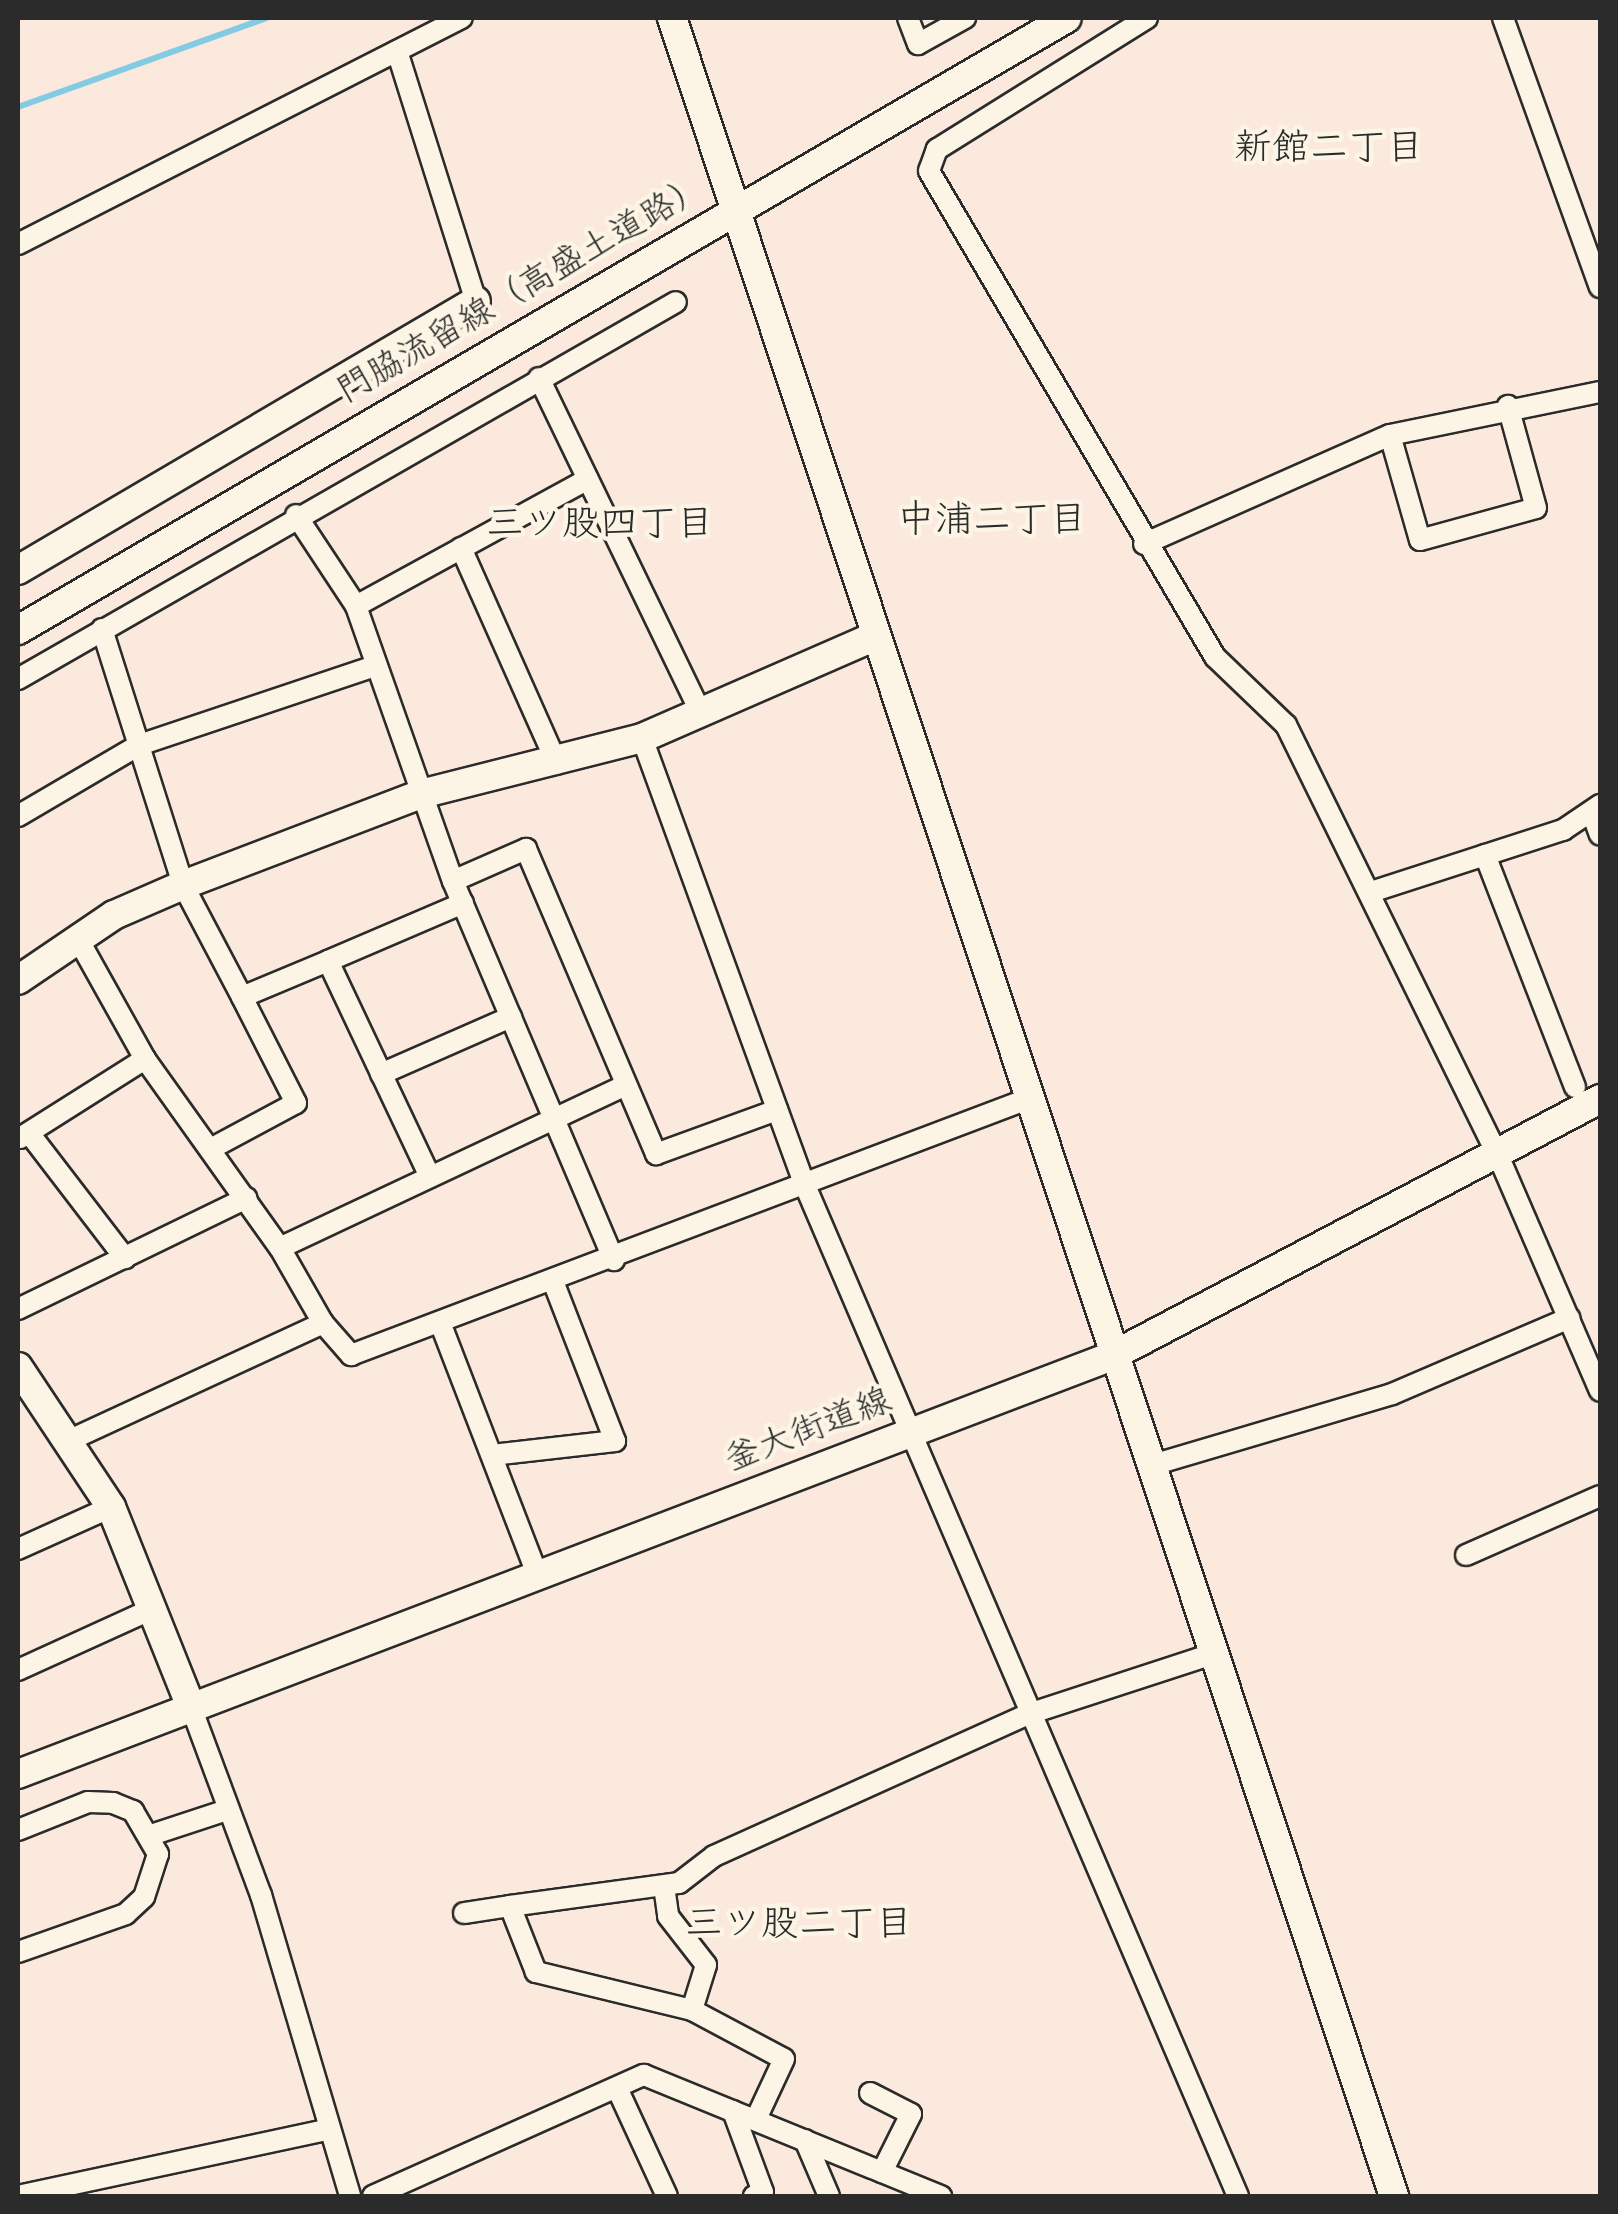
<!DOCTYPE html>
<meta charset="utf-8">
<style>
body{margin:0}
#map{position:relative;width:1618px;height:2214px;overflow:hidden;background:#fae9dc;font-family:"Indie Flower","Klee One",sans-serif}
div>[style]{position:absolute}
.stream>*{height:6px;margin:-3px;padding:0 3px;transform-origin:3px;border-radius:3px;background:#82cbe3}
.roads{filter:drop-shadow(2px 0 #2b2b2b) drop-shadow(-2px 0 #2b2b2b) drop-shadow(0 2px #2b2b2b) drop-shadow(0 -2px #2b2b2b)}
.street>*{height:20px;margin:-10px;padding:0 10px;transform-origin:10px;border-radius:10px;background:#fcf5e5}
.secondary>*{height:28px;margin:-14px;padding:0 14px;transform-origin:14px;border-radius:14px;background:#fcf5e5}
span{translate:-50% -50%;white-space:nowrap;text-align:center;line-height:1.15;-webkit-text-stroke:9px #fcf5e5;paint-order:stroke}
.street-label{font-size:35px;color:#2b2b2b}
.neighbourhood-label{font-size:38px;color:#2b2b2b}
.frame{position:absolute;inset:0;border:20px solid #2b2b2b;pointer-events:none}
</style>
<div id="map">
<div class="stream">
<div style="left:18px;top:107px;width:264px;rotate:-19.7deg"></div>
</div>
<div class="roads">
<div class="street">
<div style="left:908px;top:18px;width:28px;rotate:69deg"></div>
<div style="left:918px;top:44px;width:54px;rotate:-29deg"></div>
<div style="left:1147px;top:18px;width:248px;rotate:148deg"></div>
<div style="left:937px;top:149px;width:23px;rotate:110deg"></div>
<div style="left:929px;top:171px;width:564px;rotate:59.52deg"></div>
<div style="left:1215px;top:657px;width:98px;rotate:43.8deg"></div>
<div style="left:1286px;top:725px;width:477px;rotate:63.8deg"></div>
<div style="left:1497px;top:1153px;width:259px;rotate:66.6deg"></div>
<div style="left:1503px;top:18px;width:286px;rotate:70.2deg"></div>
<div style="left:397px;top:51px;width:262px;rotate:72.5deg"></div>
<div style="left:18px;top:244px;width:498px;rotate:-27deg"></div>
<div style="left:539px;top:378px;width:368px;rotate:64.2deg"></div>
<div style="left:1390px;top:435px;width:109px;rotate:74.1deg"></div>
<div style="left:1420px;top:540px;width:120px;rotate:-15.4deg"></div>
<div style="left:1536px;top:508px;width:106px;rotate:-105.4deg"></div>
<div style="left:296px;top:515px;width:109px;rotate:56.6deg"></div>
<div style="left:356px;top:606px;width:292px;rotate:70.6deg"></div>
<div style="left:453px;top:881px;width:412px;rotate:67deg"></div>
<div style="left:1144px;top:544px;width:269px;rotate:-23.9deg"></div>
<div style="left:1390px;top:435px;width:214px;rotate:-11.6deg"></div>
<div style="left:461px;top:548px;width:236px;rotate:66deg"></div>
<div style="left:356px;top:606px;width:264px;rotate:-28.7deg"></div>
<div style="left:102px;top:629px;width:269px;rotate:72.4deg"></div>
<div style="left:183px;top:885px;width:127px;rotate:62.2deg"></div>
<div style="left:242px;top:997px;width:93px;rotate:-22.7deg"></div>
<div style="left:328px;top:961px;width:237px;rotate:64.7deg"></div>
<div style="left:18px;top:679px;width:758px;rotate:-29.81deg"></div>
<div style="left:642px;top:738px;width:474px;rotate:70deg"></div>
<div style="left:804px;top:1183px;width:1102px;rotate:66.81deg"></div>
<div style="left:1592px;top:813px;width:23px;rotate:70deg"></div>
<div style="left:18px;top:816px;width:140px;rotate:-30.4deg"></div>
<div style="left:139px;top:745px;width:249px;rotate:-18.5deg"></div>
<div style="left:1485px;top:855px;width:249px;rotate:68.8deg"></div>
<div style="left:453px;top:881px;width:80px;rotate:-23.7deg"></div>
<div style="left:526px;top:849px;width:332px;rotate:66.9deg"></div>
<div style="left:656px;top:1154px;width:129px;rotate:-20deg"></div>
<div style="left:1374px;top:891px;width:199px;rotate:-17.9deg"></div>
<div style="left:1563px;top:830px;width:45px;rotate:-34deg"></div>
<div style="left:78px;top:939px;width:137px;rotate:60.8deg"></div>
<div style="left:145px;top:1059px;width:232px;rotate:54.5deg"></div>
<div style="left:328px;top:961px;width:147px;rotate:-23.2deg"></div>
<div style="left:381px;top:1074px;width:142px;rotate:-23.7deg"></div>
<div style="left:626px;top:1085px;width:382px;rotate:154.8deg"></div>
<div style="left:280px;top:1248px;width:86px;rotate:60.2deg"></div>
<div style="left:323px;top:1323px;width:43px;rotate:48.8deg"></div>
<div style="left:351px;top:1355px;width:721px;rotate:-20.72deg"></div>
<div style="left:29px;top:1133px;width:158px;rotate:52.5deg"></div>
<div style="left:20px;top:1138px;width:148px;rotate:-32.3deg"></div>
<div style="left:214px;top:1147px;width:93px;rotate:-28.2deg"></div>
<div style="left:296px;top:1103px;width:119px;rotate:-117deg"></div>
<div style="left:18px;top:1309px;width:254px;rotate:-25.9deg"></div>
<div style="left:441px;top:1325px;width:269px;rotate:68.9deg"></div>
<div style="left:68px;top:1441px;width:281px;rotate:-24.8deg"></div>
<div style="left:492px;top:1455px;width:124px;rotate:-6.5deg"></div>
<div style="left:615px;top:1441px;width:168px;rotate:-111.2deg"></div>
<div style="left:1149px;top:1466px;width:253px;rotate:-16.5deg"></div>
<div style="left:1392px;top:1394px;width:193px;rotate:-23.2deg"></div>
<div style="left:18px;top:1549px;width:102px;rotate:-24.3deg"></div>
<div style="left:1466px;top:1555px;width:146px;rotate:-23.8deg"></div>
<div style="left:18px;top:1670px;width:147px;rotate:-24.5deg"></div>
<div style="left:191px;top:1707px;width:201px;rotate:69.6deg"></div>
<div style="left:261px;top:1895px;width:314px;rotate:73.5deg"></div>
<div style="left:18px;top:1830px;width:75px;rotate:-21.8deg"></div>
<div style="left:88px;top:1802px;width:25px;rotate:2deg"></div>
<div style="left:113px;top:1803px;width:22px;rotate:22deg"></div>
<div style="left:133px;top:1811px;width:50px;rotate:59.8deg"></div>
<div style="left:158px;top:1854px;width:45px;rotate:108deg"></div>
<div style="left:144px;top:1897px;width:25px;rotate:137deg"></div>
<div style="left:126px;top:1914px;width:114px;rotate:160.6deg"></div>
<div style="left:151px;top:1835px;width:80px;rotate:-18.2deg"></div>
<div style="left:664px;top:1886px;width:30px;rotate:82deg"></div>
<div style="left:668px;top:1916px;width:62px;rotate:52.2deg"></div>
<div style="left:706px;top:1965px;width:47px;rotate:107.3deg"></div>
<div style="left:692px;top:2010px;width:104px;rotate:28deg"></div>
<div style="left:784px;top:2059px;width:66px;rotate:115deg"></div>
<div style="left:464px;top:1913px;width:47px;rotate:-8.7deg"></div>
<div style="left:692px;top:2010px;width:161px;rotate:-166.3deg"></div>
<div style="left:536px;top:1972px;width:71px;rotate:-111.5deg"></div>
<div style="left:510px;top:1906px;width:171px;rotate:-7.8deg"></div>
<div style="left:679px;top:1883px;width:44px;rotate:-37.6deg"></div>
<div style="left:714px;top:1856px;width:346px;rotate:-24.3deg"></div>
<div style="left:1029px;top:1714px;width:194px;rotate:-18.1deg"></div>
<div style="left:617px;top:2088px;width:119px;rotate:65.2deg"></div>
<div style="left:870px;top:2093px;width:46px;rotate:27.1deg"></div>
<div style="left:911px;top:2114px;width:65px;rotate:116.6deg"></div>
<div style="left:733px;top:2111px;width:86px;rotate:69.7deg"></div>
<div style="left:763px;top:2192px;width:10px;rotate:156deg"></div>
<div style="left:805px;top:2140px;width:61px;rotate:66.8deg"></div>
<div style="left:18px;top:2196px;width:315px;rotate:-12.1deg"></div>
<div style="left:373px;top:2196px;width:297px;rotate:-24.1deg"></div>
<div style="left:644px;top:2075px;width:321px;rotate:22.2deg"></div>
</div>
<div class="secondary">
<div style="left:672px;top:18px;width:2295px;rotate:71.66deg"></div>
<div style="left:18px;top:570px;width:531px;rotate:-30.43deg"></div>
<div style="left:18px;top:630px;width:1214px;rotate:-30.26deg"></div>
<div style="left:18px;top:980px;width:116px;rotate:-34.1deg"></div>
<div style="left:114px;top:915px;width:75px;rotate:-23.5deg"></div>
<div style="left:183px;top:885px;width:255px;rotate:-20.9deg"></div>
<div style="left:421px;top:794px;width:228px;rotate:-14.2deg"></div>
<div style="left:642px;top:738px;width:255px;rotate:-23.6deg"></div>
<div style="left:18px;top:1367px;width:168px;rotate:56.4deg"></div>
<div style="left:111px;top:1507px;width:215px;rotate:68.2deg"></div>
<div style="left:18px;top:1774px;width:1171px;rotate:-20.91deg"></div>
<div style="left:1112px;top:1356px;width:552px;rotate:-27.77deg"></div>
</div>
</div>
<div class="street-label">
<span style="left:523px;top:291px;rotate:-30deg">門脇流留線（高盛土道路）</span>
<span style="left:809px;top:1432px;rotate:-21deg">釜大街道線</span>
</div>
<div class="neighbourhood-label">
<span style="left:1329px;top:151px">新館二丁目</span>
<span style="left:992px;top:523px">中浦二丁目</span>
<span style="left:600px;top:527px">三ツ股四丁目</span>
<span style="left:799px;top:1927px">三ツ股二丁目</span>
</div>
<div class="frame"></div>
</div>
